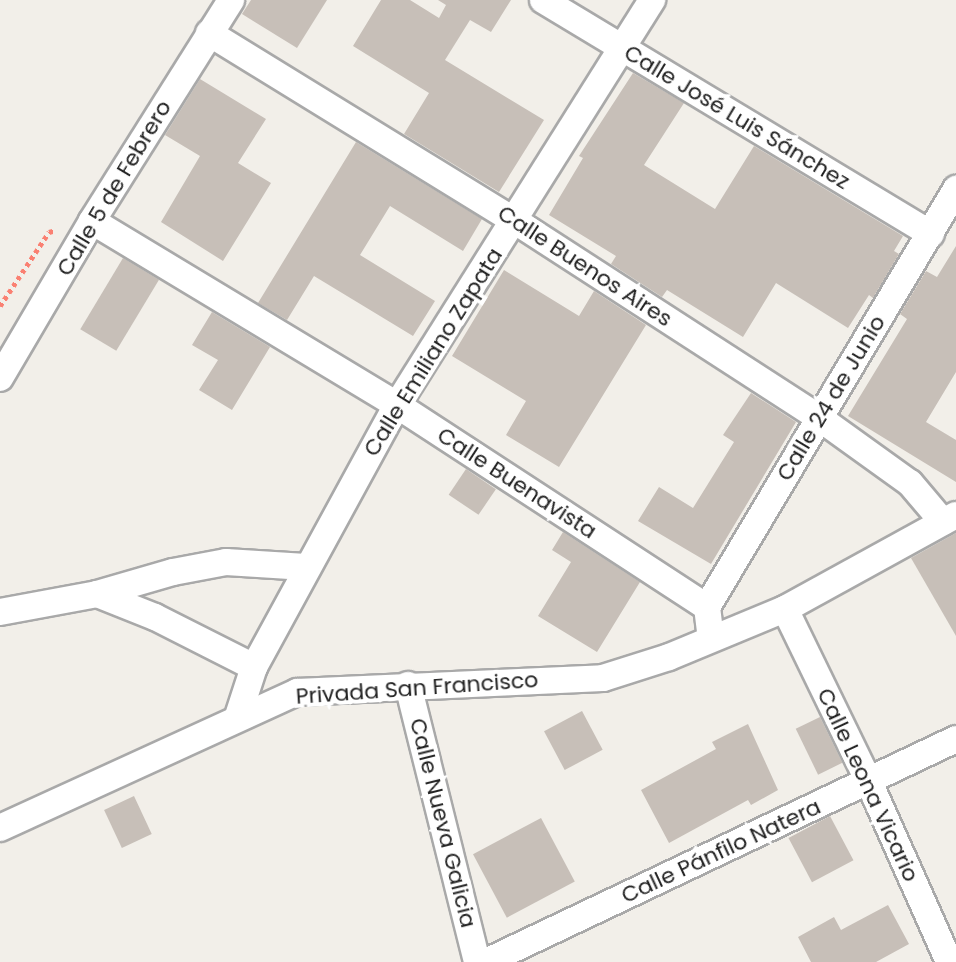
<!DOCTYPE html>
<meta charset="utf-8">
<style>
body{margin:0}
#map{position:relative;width:956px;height:962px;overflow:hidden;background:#f2efe9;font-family:Poppins,sans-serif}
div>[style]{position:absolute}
.building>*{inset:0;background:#c7bfb8;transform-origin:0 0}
.path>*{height:5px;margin-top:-2.5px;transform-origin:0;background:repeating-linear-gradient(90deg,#fa8072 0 4px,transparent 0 8px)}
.roads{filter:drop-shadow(2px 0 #a9a9a9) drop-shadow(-2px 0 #a9a9a9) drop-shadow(0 2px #a9a9a9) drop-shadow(0 -2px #a9a9a9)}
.street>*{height:26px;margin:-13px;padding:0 13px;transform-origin:13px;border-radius:13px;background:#fff}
span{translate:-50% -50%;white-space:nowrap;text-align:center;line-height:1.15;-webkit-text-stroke:8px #fff;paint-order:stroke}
.street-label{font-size:22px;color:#222}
</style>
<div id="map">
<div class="building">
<div style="clip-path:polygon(251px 0,327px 0,297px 48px,242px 14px)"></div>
<div style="clip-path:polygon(381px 0,410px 0,439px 18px,446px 5px,438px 0,511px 0,491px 32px,470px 20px,445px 60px,544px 120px,499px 192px,404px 134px,429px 93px,353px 46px)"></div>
<div style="clip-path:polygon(633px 73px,684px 103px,644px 165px,715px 209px,754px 146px,903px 236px,894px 251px,899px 254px,873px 298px,869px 295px,848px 328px,776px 283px,743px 337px,667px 290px,662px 297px,611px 264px,616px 256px,549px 215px,583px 158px,579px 156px)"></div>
<div style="clip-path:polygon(200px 79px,266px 119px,238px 163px,271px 183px,223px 261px,161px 222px,200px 156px,165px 135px)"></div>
<div style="clip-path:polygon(356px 142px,482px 219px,463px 251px,390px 206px,360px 255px,435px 301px,413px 336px,314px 276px,287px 320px,258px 303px)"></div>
<div style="clip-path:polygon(956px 246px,956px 372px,926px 422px,956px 440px,956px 482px,848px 416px,907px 319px,900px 314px,926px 271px,937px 277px)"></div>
<div style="left:123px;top:258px;width:42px;height:83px;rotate:31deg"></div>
<div style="clip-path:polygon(504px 270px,579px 316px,594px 291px,646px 325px,559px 467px,506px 435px,526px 401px,452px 356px)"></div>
<div style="clip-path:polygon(212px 312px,270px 347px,232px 410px,199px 390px,218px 360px,192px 345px)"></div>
<div style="clip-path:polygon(751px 393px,796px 422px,711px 564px,638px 521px,659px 487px,693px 508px,734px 442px,723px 435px)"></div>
<div style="left:466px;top:469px;width:36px;height:31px;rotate:34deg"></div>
<div style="clip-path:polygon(563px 532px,640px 582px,597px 652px,538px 616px,571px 562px,552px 550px)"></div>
<div style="clip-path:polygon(956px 533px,956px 636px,911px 558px)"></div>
<div style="left:582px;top:711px;width:44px;height:43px;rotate:62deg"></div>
<div style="left:820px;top:717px;width:51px;height:27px;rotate:64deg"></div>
<div style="clip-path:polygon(748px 724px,778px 790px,751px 805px,748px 800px,669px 843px,641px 790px,716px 749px,712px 742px)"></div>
<div style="left:134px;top:796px;width:42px;height:33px;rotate:65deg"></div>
<div style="left:830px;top:816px;width:50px;height:47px;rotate:62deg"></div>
<div style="left:541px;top:818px;width:72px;height:77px;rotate:62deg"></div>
<div style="clip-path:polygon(888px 905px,909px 944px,876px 962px,811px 962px,798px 937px,834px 917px,841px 930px)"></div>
</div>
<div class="path">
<div style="left:0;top:306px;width:89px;rotate:-56.5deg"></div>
<div style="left:49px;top:232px;width:7px;rotate:-16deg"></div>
</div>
<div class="roads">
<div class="street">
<div style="left:543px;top:0;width:453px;rotate:31.1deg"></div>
<div style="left:209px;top:33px;width:359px;rotate:31.6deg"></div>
<div style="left:515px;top:221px;width:361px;rotate:32.9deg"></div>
<div style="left:818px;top:417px;width:113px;rotate:35.7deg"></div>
<div style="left:910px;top:483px;width:51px;rotate:49.8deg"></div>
<div style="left:92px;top:221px;width:356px;rotate:31.1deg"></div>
<div style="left:397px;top:405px;width:370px;rotate:33.1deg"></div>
<div style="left:707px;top:607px;width:31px;rotate:83deg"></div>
<div style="left:0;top:378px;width:182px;rotate:-59.6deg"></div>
<div style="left:92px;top:221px;width:261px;rotate:-57.8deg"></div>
<div style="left:97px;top:594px;width:62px;rotate:21.6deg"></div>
<div style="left:155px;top:617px;width:111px;rotate:26.8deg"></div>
<div style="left:707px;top:607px;width:487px;rotate:-59.2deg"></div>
<div style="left:785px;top:609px;width:192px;rotate:64.1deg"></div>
<div style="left:869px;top:782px;width:197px;rotate:66deg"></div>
<div style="left:0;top:612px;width:99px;rotate:-10.5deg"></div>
<div style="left:97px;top:594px;width:79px;rotate:-16.1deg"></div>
<div style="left:173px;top:572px;width:54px;rotate:-10.7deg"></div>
<div style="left:226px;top:562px;width:80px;rotate:3.6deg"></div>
<div style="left:408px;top:685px;width:285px;rotate:76deg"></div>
<div style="left:238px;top:716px;width:52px;rotate:-71.9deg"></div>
<div style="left:254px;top:667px;width:298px;rotate:-61.4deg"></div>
<div style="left:397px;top:405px;width:479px;rotate:-57.8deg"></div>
<div style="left:0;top:828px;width:327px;rotate:-24.6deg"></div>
<div style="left:297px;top:692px;width:306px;rotate:-2.6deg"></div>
<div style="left:603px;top:678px;width:69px;rotate:-17.7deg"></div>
<div style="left:669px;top:657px;width:126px;rotate:-22.5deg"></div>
<div style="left:785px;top:609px;width:195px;rotate:-28.8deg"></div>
<div style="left:486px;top:962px;width:520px;rotate:-25.38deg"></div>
</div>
</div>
<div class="street-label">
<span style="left:737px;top:117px;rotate:31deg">Calle José Luis Sánchez</span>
<span style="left:114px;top:188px;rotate:-59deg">Calle 5 de Febrero</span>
<span style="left:585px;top:266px;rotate:33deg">Calle Buenos Aires</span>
<span style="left:433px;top:352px;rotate:-58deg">Calle Emiliano Zapata</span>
<span style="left:831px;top:398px;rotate:-59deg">Calle 24 de Junio</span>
<span style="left:517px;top:483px;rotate:33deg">Calle Buenavista</span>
<span style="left:417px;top:688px;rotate:-4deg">Privada San Francisco</span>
<span style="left:868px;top:785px;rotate:65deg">Calle Leona Vicario</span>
<span style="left:443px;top:823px;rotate:76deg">Calle Nueva Galicia</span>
<span style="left:721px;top:851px;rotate:-25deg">Calle Pánfilo Natera</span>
</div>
</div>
